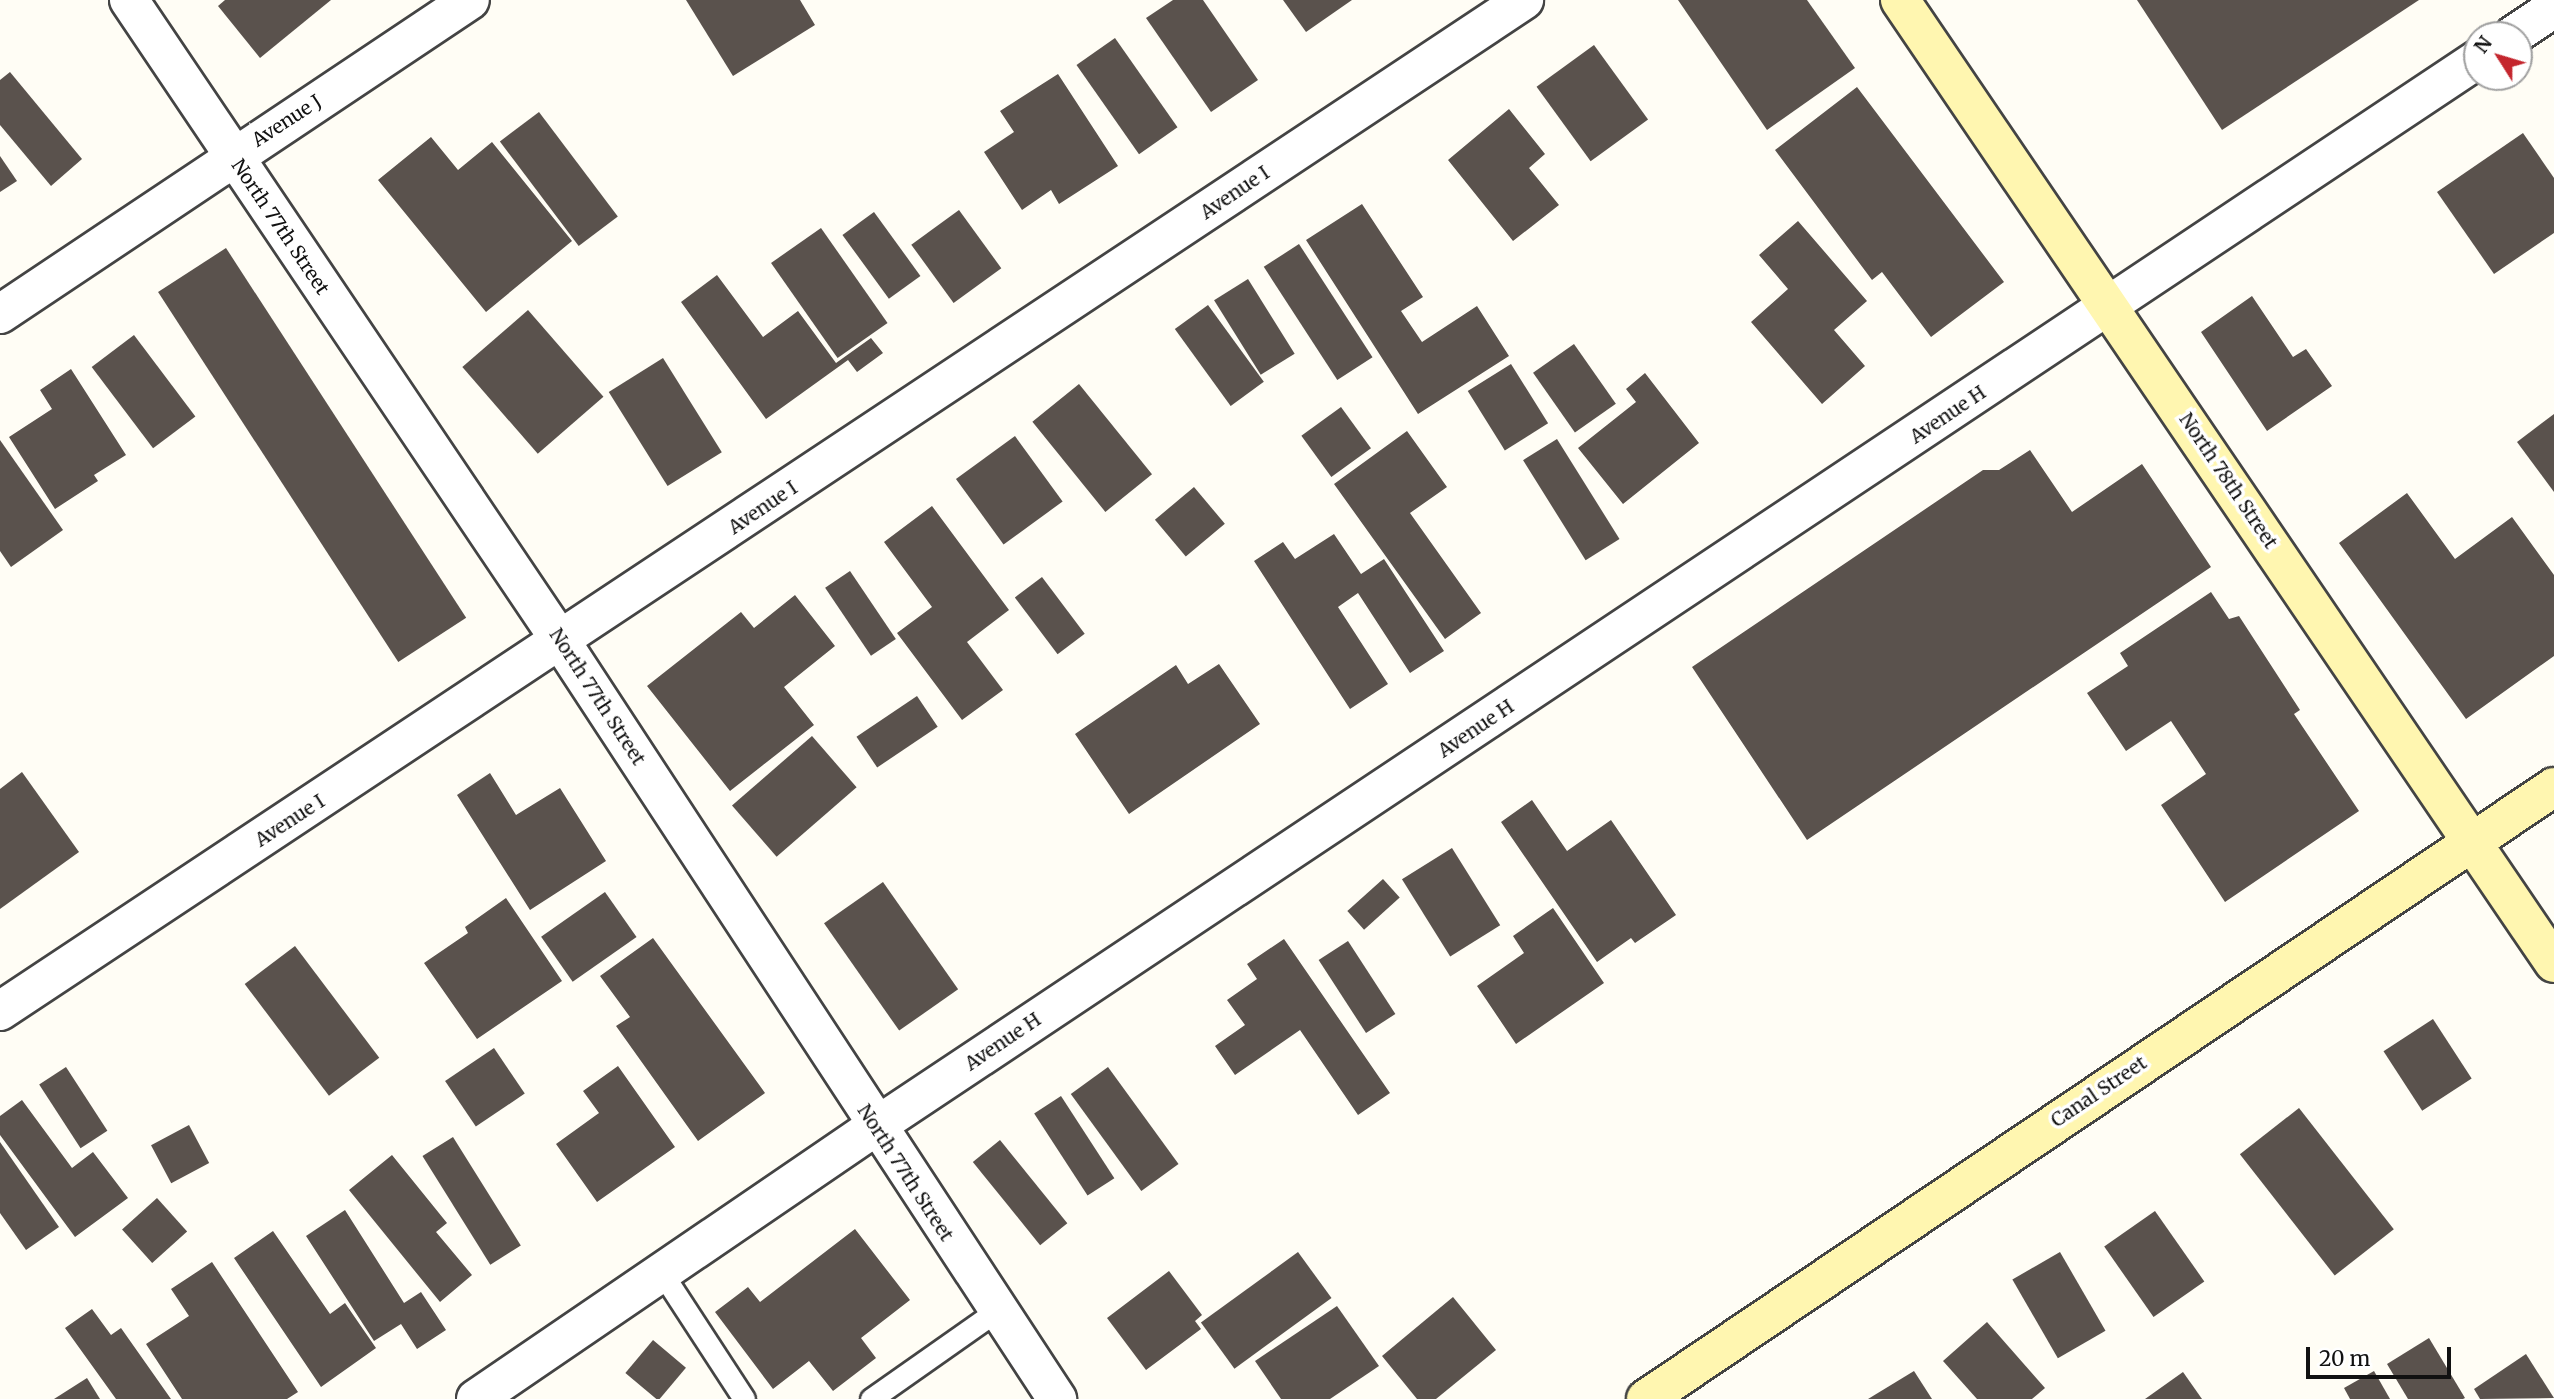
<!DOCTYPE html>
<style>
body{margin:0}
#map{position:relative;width:2554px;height:1399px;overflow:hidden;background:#fffdf5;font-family:Merriweather,serif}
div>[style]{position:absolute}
.building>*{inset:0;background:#5a524d;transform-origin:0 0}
.roads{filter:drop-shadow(2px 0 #444) drop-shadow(-2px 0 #444) drop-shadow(0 2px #444) drop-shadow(0 -2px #444)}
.lane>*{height:21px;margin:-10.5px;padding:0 10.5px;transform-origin:10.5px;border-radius:10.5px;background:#fff}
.street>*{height:38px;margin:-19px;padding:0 19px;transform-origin:19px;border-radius:19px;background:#fff}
.secondary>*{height:38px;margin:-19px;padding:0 19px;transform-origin:19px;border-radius:19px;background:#fff6b0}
span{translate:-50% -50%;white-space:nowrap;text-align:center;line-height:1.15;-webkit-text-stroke:7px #fff;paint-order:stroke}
.street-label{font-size:19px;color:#111}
.north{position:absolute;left:2463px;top:21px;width:70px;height:70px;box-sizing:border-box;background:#fff;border:2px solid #a0a0a0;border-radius:50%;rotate:307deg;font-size:19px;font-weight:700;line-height:28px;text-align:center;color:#111}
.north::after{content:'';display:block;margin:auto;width:24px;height:32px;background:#c4262e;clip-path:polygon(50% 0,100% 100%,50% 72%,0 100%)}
.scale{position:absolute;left:2306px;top:1347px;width:145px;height:32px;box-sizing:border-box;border:4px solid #111;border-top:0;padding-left:9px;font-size:21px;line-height:24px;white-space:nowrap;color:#111;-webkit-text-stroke:5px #fff;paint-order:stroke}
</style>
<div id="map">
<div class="building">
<div style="clip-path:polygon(225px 0,331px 0,260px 58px,218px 6px)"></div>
<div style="clip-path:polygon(686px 0,800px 0,815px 25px,733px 76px)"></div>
<div style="clip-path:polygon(1173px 0,1203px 0,1258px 80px,1211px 112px,1146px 18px)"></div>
<div style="clip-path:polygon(1283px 0,1352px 0,1306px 32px)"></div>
<div style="clip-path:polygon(1678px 0,1807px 0,1855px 68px,1767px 130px)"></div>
<div style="clip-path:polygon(2137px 0,2419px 0,2222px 130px)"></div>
<div style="left:1115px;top:38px;width:109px;height:47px;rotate:55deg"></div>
<div style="left:1594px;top:45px;width:92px;height:71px;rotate:54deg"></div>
<div style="clip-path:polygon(10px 72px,82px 159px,51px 186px,0 125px,0 80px)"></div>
<div style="clip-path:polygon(1058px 74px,1118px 166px,1059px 204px,1051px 190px,1022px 210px,984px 152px,1014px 132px,1000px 111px)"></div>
<div style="clip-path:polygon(1857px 87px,2004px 282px,1931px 337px,1882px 272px,1872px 280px,1775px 150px)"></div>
<div style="clip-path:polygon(1509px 109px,1545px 154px,1529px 168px,1559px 205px,1513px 241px,1448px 160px)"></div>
<div style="left:539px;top:112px;width:131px;height:49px;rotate:53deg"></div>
<div style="clip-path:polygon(2523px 133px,2554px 178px,2554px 233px,2494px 274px,2437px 192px)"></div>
<div style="clip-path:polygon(431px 137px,458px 170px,492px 142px,572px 241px,486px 312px,378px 180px)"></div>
<div style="clip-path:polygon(0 156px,17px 181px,0 192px)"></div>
<div style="clip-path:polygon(1362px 204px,1423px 297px,1401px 311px,1422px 342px,1477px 306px,1509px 356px,1418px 414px,1306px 240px)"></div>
<div style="left:959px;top:210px;width:72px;height:59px;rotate:54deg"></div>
<div style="left:874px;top:212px;width:79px;height:39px;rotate:54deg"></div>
<div style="clip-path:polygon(1798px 221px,1867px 301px,1834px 330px,1865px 366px,1822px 404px,1751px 322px,1788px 289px,1759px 255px)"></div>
<div style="left:821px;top:228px;width:116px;height:61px;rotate:55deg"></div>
<div style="left:1299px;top:244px;width:135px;height:42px;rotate:57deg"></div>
<div style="left:226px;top:248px;width:441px;height:81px;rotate:57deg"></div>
<div style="clip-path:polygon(717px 275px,763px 337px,798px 311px,836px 363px,871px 338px,883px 353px,857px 372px,848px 360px,766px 419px,681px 302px)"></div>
<div style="left:1248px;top:279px;width:88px;height:40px;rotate:58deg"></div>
<div style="clip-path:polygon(2252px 296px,2293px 357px,2306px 349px,2332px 386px,2267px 431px,2201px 332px)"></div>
<div style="left:1208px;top:305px;width:95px;height:41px;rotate:54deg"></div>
<div style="left:528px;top:310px;width:115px;height:87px;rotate:49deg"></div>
<div style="left:134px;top:335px;width:102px;height:53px;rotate:53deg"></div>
<div style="left:1574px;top:344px;width:73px;height:50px;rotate:55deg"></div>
<div style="left:663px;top:358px;width:111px;height:64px;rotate:58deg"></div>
<div style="left:1511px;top:364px;width:70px;height:51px;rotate:58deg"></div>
<div style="clip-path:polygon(71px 369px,126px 455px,94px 475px,98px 481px,55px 509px,9px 437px,52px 409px,40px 390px)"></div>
<div style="clip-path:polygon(1645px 373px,1699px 443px,1623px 504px,1578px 448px,1636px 402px,1626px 389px)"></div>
<div style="left:1079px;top:384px;width:116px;height:60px;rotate:51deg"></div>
<div style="left:1341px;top:407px;width:51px;height:49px;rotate:54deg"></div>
<div style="clip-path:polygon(2554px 414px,2554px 492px,2517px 442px)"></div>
<div style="clip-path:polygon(1407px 431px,1447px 487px,1410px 513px,1481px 613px,1445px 639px,1334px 484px)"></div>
<div style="left:1015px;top:436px;width:81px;height:73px;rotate:54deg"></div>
<div style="left:1557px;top:439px;width:118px;height:40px;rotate:58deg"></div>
<div style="clip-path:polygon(0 440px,63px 530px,11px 567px,0 551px)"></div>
<div style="clip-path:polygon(2030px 450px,2072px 512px,2142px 464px,2211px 567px,1807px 840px,1692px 667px,1983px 470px,1999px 470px)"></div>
<div style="left:1194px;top:487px;width:48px;height:51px;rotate:50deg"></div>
<div style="clip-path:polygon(2407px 493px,2455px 559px,2512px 517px,2554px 575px,2554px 656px,2466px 719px,2339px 543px)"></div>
<div style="clip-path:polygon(932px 506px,1009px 610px,967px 642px,1003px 690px,962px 720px,897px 633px,932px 607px,884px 542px)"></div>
<div style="clip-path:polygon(1334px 534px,1361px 574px,1384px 559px,1444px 651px,1410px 673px,1358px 593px,1338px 607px,1388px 684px,1350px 709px,1254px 561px,1283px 542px,1295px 559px)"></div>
<div style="left:850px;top:571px;width:82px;height:30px;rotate:56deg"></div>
<div style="left:1042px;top:577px;width:71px;height:34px;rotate:53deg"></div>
<div style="clip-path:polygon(2211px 592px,2229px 619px,2239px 616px,2300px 710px,2294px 714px,2359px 811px,2225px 902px,2161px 805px,2206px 774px,2171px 721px,2126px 751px,2087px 693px,2128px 666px,2120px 653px)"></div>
<div style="clip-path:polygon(795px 595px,835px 646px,784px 687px,814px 725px,730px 791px,647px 686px,741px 612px,754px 628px)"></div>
<div style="clip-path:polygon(1219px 664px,1260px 724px,1129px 814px,1075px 734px,1176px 665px,1188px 684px)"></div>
<div style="left:917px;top:696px;width:37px;height:73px;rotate:56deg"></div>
<div style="left:812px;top:736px;width:68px;height:106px;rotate:49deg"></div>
<div style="clip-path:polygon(22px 772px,79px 852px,0 909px,0 789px)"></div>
<div style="clip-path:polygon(490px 773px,516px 815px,560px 788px,606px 861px,530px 910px,457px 795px)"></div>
<div style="clip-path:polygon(1532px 800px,1567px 851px,1611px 820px,1676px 915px,1635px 943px,1631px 938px,1597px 962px,1501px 822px)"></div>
<div style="left:1452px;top:848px;width:91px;height:59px;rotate:58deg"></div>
<div style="left:1383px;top:879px;width:25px;height:48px;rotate:48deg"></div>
<div style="left:883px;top:882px;width:131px;height:72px;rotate:55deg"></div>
<div style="left:605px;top:892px;width:55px;height:78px;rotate:55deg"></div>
<div style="clip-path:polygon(506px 898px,562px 981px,477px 1039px,424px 963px,468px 933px,465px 927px)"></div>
<div style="clip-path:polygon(1553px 908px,1604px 983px,1516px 1044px,1477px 986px,1524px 953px,1513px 936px)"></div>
<div style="clip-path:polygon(653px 938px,765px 1093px,698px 1141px,616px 1026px,630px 1017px,600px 976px)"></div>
<div style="clip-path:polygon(1284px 939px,1390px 1093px,1358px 1115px,1300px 1030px,1235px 1075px,1215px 1046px,1245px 1025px,1227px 1000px,1257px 979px,1247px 964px)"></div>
<div style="left:1348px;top:941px;width:87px;height:35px;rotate:57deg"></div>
<div style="left:295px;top:946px;width:140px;height:63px;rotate:53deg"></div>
<div style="left:2433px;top:1019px;width:71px;height:59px;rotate:57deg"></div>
<div style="left:494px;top:1048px;width:55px;height:59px;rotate:56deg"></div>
<div style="clip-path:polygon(618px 1066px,675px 1147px,597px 1202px,556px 1144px,599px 1113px,583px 1091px)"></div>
<div style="left:66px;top:1067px;width:76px;height:32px;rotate:57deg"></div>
<div style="left:1108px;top:1067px;width:120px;height:46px;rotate:54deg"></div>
<div style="left:1061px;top:1096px;width:98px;height:32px;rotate:57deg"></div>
<div style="clip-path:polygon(22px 1100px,72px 1168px,93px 1152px,128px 1198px,75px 1237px,0 1135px,0 1116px)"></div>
<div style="left:2299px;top:1108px;width:154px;height:75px;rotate:52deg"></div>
<div style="left:189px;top:1125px;width:43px;height:43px;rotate:62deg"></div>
<div style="left:453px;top:1137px;width:128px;height:36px;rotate:58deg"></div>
<div style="left:1000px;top:1140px;width:107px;height:35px;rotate:51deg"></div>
<div style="clip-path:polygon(0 1142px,59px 1227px,26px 1250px,0 1213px)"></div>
<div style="clip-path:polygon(392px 1155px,447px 1223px,436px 1232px,472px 1275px,440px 1302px,349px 1190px)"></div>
<div style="left:157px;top:1198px;width:45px;height:47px;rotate:48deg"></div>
<div style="clip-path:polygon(345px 1210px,404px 1303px,421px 1292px,446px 1330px,417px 1349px,401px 1324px,374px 1341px,306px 1236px)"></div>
<div style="left:2155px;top:1211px;width:86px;height:62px;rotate:55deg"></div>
<div style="clip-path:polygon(855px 1229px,910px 1300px,861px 1338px,876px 1358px,833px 1391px,809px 1361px,773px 1389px,715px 1312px,748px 1287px,760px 1302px)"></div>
<div style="clip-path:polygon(273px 1231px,330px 1314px,345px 1303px,376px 1348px,321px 1387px,234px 1258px)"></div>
<div style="left:1298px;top:1252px;width:57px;height:120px;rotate:54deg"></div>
<div style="left:2060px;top:1252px;width:91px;height:55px;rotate:60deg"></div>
<div style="clip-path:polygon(212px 1262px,298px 1392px,287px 1399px,182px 1399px,146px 1344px,189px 1316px,171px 1289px)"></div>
<div style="clip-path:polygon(1169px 1271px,1202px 1315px,1195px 1321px,1201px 1329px,1146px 1370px,1107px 1318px)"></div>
<div style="clip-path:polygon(1453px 1297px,1496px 1350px,1436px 1399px,1417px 1399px,1382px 1356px)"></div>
<div style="clip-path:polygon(1337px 1306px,1379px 1366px,1330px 1399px,1281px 1399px,1255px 1361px)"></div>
<div style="clip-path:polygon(92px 1309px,111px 1335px,121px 1328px,171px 1399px,116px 1399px,65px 1328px)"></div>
<div style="clip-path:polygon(1987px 1322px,2045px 1388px,2032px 1399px,1977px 1399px,1943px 1361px)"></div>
<div style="clip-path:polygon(2429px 1338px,2465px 1398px,2463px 1399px,2408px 1399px,2387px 1364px)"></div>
<div style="left:653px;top:1340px;width:43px;height:43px;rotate:40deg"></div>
<div style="clip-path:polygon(2526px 1354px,2554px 1398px,2480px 1399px,2474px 1389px)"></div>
<div style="clip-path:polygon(1914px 1371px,1932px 1399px,1868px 1399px)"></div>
<div style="clip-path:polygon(2374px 1371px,2390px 1399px,2350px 1399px,2344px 1388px)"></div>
<div style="clip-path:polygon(2183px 1372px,2202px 1399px,2145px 1399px)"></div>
<div style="clip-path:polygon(87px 1378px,100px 1399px,54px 1399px)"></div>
</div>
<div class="roads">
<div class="lane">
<div style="left:662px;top:1273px;width:150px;rotate:56.9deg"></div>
<div style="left:871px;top:1399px;width:153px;rotate:-35.1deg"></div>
</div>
<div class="street">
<div style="left:129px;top:0;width:775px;rotate:56.04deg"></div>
<div style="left:562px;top:643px;width:904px;rotate:56.78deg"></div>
<div style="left:2514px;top:35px;width:48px;rotate:-34deg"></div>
<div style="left:0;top:314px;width:565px;rotate:-33.75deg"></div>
<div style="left:0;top:1011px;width:1829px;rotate:-33.56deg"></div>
<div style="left:476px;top:1399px;width:483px;rotate:-34.3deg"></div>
<div style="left:875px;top:1127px;width:1925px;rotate:-33.67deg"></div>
</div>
<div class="secondary">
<div style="left:1900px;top:0;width:1164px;rotate:55.82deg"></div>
<div style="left:1646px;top:1399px;width:1095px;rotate:-33.98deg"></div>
</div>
</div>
<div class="street-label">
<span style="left:287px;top:121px;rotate:-33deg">Avenue J</span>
<span style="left:1235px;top:193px;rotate:-34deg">Avenue I</span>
<span style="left:280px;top:227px;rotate:56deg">North 77th Street</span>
<span style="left:1948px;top:415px;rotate:-34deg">Avenue H</span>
<span style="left:2228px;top:481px;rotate:56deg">North 78th Street</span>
<span style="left:763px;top:508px;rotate:-34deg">Avenue I</span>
<span style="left:597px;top:697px;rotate:57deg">North 77th Street</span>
<span style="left:1476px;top:729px;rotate:-34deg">Avenue H</span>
<span style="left:290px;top:821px;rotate:-33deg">Avenue I</span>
<span style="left:1003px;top:1042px;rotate:-34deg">Avenue H</span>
<span style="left:2099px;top:1092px;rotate:-34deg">Canal Street</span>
<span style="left:905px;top:1173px;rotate:57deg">North 77th Street</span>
</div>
<div class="north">N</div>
<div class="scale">20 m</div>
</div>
